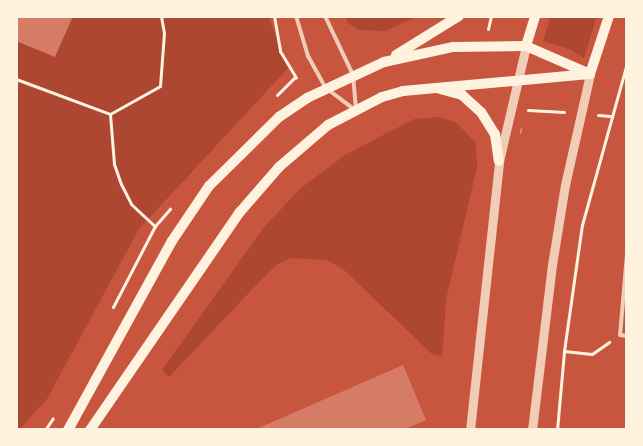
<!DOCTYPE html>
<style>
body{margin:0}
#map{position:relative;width:643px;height:446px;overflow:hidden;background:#c8553d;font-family:"Varela Round",sans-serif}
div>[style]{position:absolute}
.green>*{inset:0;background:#ae4732}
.building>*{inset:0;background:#d67c66}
.path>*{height:3px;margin:-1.5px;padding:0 1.5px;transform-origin:1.5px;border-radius:1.5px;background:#fff3e0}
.service>*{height:4px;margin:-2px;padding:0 2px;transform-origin:2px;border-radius:2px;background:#f1ccb7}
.tertiary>*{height:9px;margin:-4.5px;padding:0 4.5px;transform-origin:4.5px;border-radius:4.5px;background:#f1ccb7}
.secondary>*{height:10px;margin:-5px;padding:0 5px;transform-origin:5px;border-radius:5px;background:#fff3e0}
.tram>*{height:1px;margin:-0.5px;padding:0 0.5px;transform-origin:0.5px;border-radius:0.5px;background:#e9b49f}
span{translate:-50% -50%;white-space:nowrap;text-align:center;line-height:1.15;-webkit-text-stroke:4px #fff3e0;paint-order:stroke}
.frame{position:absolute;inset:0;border:18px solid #fff3e0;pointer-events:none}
</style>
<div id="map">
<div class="green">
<div style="clip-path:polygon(16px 16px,268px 16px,289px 67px,139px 229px,47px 399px,19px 430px,16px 430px)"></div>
<div style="clip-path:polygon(346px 16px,418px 16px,385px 31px,359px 30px,348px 23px)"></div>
<div style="clip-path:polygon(551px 16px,597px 16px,584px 58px,569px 49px,543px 41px)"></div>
<div style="clip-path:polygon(440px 117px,457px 123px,476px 143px,477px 167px,446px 300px,442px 356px,432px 354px,343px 269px,327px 260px,291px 258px,278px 264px,263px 278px,169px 377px,162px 370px,264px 227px,301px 188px,345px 155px,389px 132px,415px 119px)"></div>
</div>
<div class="building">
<div style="clip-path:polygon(16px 16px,73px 16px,55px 57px,16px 41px)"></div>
<div style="clip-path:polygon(403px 365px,426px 420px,403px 430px,254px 430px)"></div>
</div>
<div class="path">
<div style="left:274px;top:16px;width:36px;rotate:80deg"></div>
<div style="left:280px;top:51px;width:31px;rotate:59deg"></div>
<div style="left:488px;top:29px;width:13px;rotate:-77deg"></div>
<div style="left:16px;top:79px;width:100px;rotate:20.4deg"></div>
<div style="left:110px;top:114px;width:57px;rotate:-29.2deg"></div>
<div style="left:160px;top:86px;width:53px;rotate:-85.7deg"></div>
<div style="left:164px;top:33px;width:17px;rotate:-100deg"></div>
<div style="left:277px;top:95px;width:25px;rotate:-45deg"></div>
<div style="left:528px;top:110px;width:36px;rotate:3deg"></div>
<div style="left:110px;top:114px;width:50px;rotate:85.4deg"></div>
<div style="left:114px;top:164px;width:21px;rotate:71deg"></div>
<div style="left:121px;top:184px;width:22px;rotate:63deg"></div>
<div style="left:131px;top:204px;width:33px;rotate:43deg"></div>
<div style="left:598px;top:115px;width:12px;rotate:5deg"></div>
<div style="left:113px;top:307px;width:91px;rotate:-62.6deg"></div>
<div style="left:155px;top:226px;width:23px;rotate:-49deg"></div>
<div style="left:564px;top:351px;width:28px;rotate:6deg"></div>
<div style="left:592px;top:354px;width:21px;rotate:-35deg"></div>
<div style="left:45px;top:430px;width:14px;rotate:-56deg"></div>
<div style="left:557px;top:430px;width:79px;rotate:-84.9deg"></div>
<div style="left:564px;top:351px;width:127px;rotate:-81.9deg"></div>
<div style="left:582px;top:225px;width:168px;rotate:-74.5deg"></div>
</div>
<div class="service">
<div style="left:296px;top:16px;width:42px;rotate:73.3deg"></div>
<div style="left:308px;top:56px;width:37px;rotate:61deg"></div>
<div style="left:326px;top:88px;width:35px;rotate:37deg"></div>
<div style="left:325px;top:16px;width:65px;rotate:64.6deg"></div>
<div style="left:353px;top:75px;width:33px;rotate:85deg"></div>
<div style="left:627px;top:254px;width:81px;rotate:94.9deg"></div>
<div style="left:620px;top:335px;width:7px;rotate:8deg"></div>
</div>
<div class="tertiary">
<div style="left:470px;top:430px;width:271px;rotate:-83.8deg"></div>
<div style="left:499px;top:161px;width:118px;rotate:-76.8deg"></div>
<div style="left:532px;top:430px;width:166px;rotate:-83.1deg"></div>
<div style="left:552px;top:265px;width:81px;rotate:-80.8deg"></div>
<div style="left:565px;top:185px;width:114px;rotate:-77.3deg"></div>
</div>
<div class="secondary">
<div style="left:526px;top:46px;width:31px;rotate:-73deg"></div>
<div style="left:396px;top:55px;width:74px;rotate:-31.8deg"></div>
<div style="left:590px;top:74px;width:61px;rotate:-71.9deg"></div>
<div style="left:440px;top:89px;width:23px;rotate:15deg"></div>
<div style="left:462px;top:95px;width:25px;rotate:42deg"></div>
<div style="left:481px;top:112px;width:26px;rotate:58deg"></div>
<div style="left:495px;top:134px;width:27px;rotate:82deg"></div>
<div style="left:68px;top:430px;width:216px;rotate:-61.2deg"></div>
<div style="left:172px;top:241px;width:66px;rotate:-56.1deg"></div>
<div style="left:209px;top:186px;width:98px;rotate:-44.6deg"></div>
<div style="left:279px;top:117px;width:34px;rotate:-34deg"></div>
<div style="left:307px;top:98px;width:85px;rotate:-25.1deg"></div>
<div style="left:384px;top:62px;width:71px;rotate:-12.3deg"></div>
<div style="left:453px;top:47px;width:73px;rotate:-0.8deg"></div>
<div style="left:526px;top:46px;width:70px;rotate:23.6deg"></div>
<div style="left:90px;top:430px;width:265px;rotate:-55.5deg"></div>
<div style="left:240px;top:212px;width:60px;rotate:-49.1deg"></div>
<div style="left:279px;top:167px;width:65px;rotate:-40.6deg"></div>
<div style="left:328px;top:125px;width:61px;rotate:-27.4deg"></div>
<div style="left:382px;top:97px;width:22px;rotate:-16deg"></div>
<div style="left:403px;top:91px;width:187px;rotate:-5.2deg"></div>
</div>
<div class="tram">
<div style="left:520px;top:133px;width:5px;rotate:-79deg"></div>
</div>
<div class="frame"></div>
</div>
